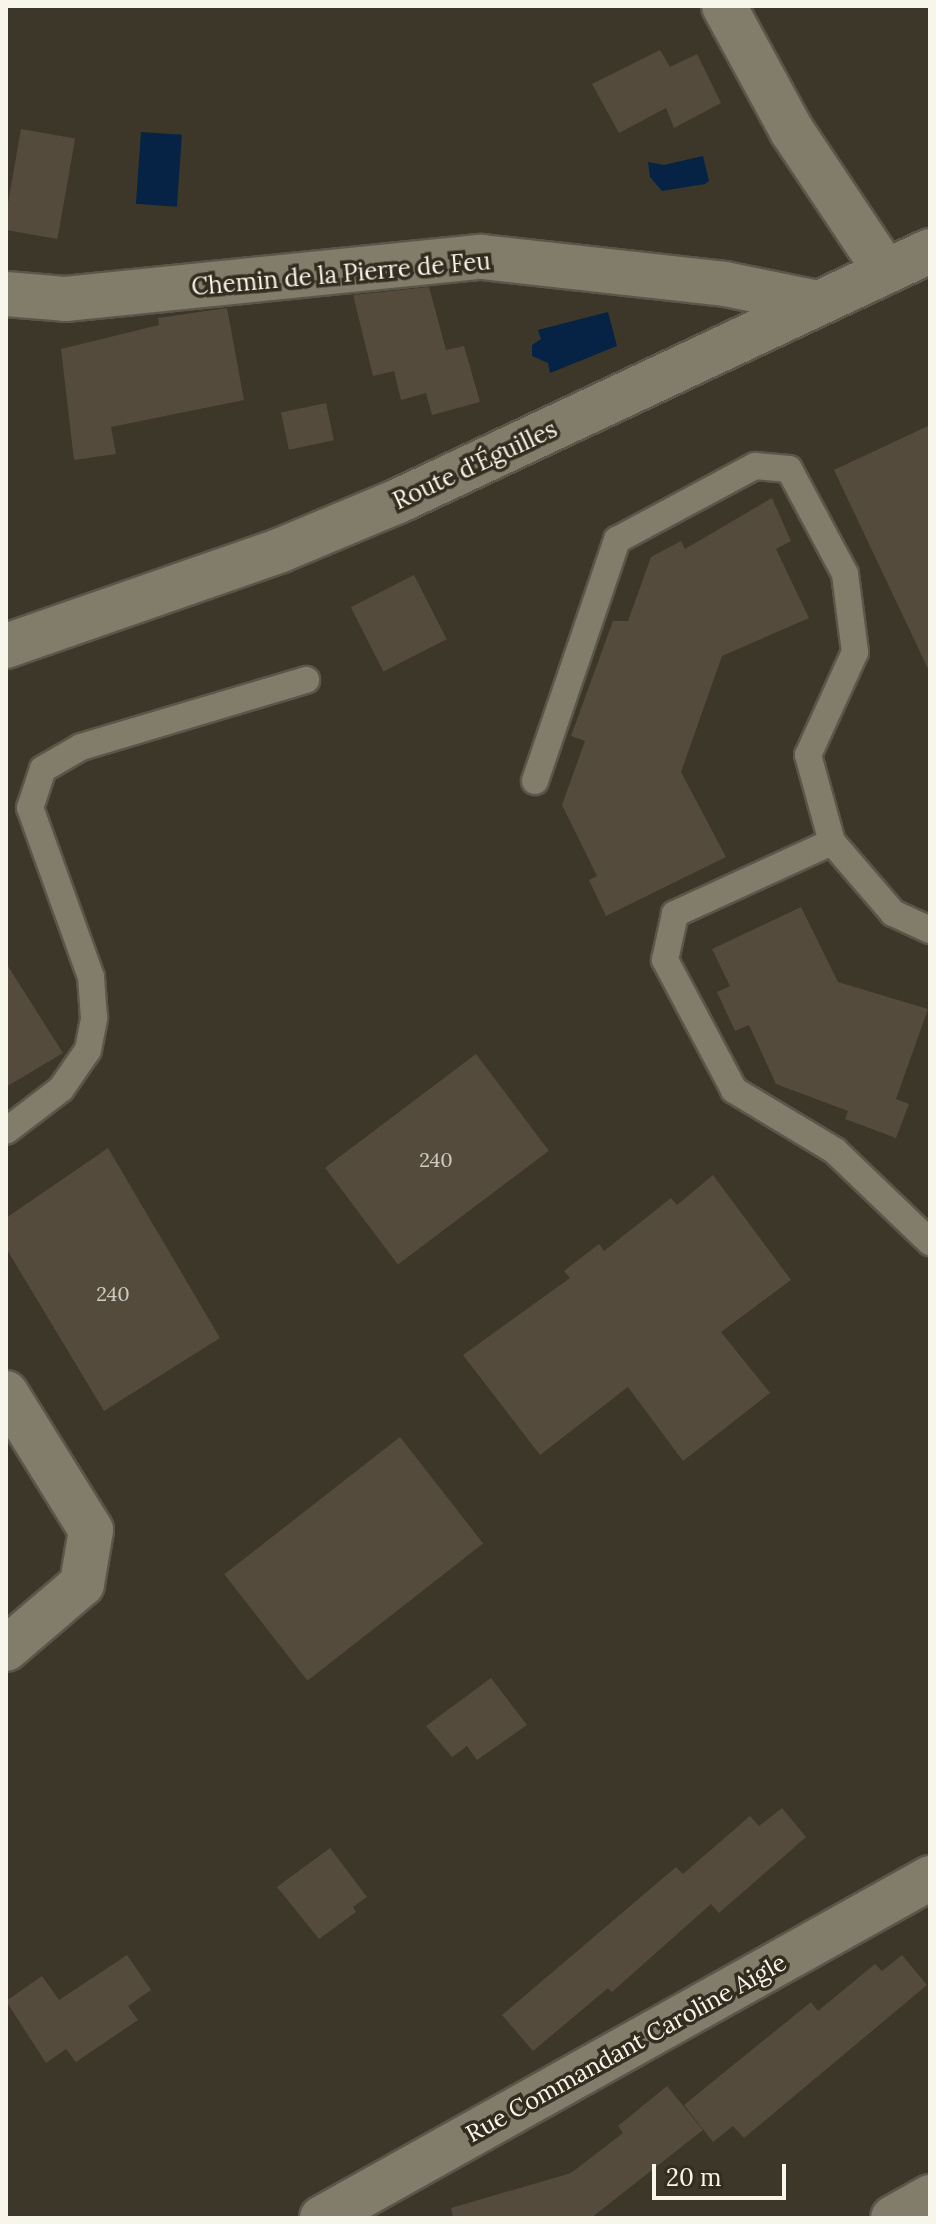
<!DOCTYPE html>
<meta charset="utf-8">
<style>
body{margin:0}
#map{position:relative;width:936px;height:2224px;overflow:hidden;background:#3c3728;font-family:Lora,serif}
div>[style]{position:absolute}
.water>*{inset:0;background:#062345;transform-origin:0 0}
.building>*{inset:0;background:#544b3d;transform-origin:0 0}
.roads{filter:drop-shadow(2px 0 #5a564a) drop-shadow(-2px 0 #5a564a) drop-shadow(0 2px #5a564a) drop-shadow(0 -2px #5a564a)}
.lane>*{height:26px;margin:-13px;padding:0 13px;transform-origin:13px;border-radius:13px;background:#827c6b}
.street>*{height:44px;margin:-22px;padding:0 22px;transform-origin:22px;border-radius:22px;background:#827c6b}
.secondary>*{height:44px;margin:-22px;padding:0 22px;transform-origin:22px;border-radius:22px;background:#827c6b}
span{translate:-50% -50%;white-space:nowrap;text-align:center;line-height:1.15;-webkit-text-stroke:7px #322d1f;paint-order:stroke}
.number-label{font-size:20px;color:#cfcac0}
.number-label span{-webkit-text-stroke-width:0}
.street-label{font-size:24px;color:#f8f5eb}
.frame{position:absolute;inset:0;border:8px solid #f8f5eb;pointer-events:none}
.scale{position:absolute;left:652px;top:2164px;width:134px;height:36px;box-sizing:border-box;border:4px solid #f8f5eb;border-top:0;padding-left:10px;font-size:24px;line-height:28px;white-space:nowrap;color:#f8f5eb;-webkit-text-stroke:6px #322d1f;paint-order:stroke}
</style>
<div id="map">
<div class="water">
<div style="left:141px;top:132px;width:41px;height:72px;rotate:4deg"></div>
<div style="clip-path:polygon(703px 156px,709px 181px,705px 184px,662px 191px,650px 177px,648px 162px,664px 165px)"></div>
<div style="clip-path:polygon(608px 312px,617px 346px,550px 373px,548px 363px,532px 356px,532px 345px,541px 339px,538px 330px)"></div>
</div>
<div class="building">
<div style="clip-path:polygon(660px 50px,670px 67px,697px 54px,721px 103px,674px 128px,666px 108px,619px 133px,592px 84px)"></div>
<div style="left:21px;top:129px;width:55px;height:102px;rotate:10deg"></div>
<div style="clip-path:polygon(429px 287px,446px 350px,464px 346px,480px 402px,432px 415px,426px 393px,401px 400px,394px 371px,373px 376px,353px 295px)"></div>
<div style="clip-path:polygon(227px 308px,244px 400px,111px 427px,116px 454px,74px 460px,61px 349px,159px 325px,158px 318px)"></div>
<div style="left:326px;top:403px;width:38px;height:46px;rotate:78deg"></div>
<div style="clip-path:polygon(930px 425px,930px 673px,834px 470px)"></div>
<div style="clip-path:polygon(772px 498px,791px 541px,776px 549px,809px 618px,722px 656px,681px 772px,726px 857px,606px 916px,589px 880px,597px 876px,562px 805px,585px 741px,571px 736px,613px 621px,628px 621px,651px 557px,681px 541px,685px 549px)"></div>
<div style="left:414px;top:575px;width:72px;height:71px;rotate:63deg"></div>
<div style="clip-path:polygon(801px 907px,838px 982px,928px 1009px,896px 1099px,909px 1104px,896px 1138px,845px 1119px,848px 1111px,776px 1084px,749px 1025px,735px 1031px,717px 992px,730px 986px,712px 949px)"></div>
<div style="clip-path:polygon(6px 963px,63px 1053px,6px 1087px)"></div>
<div style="left:476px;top:1054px;width:121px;height:189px;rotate:53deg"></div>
<div style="clip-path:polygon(108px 1148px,220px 1338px,104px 1411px,6px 1248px,6px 1218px)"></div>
<div style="clip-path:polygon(713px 1175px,791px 1280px,721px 1332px,770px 1393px,683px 1461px,628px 1387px,540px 1455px,463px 1355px,570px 1278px,564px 1271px,599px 1244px,604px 1251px,671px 1198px,677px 1205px)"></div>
<div style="left:400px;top:1437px;width:135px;height:223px;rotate:52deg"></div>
<div style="clip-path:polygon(491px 1678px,527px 1725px,477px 1760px,467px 1746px,452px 1757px,426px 1726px)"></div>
<div style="clip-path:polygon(782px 1808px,806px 1837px,719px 1913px,711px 1904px,612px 1992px,608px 1988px,533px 2051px,502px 2015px,676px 1867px,683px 1874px,750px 1816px,759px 1826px)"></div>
<div style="clip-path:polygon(330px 1848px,367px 1897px,353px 1907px,356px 1912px,319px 1939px,277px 1887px)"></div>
<div style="clip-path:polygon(127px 1955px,151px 1990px,128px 2006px,138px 2020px,76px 2062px,66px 2049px,46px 2063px,6px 2001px,42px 1976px,59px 2000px)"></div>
<div style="clip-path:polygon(902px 1955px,927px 1985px,744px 2138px,733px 2126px,713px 2142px,684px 2105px,811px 2002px,818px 2011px,875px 1964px,882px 1971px)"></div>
<div style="clip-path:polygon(667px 2086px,703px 2130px,591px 2218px,453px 2218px,451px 2208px,571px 2173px,623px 2133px,618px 2126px)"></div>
</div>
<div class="roads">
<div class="lane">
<div style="left:535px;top:781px;width:255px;rotate:-71.2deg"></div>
<div style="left:617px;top:540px;width:157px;rotate:-28.2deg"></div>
<div style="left:755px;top:466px;width:34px;rotate:5deg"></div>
<div style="left:789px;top:469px;width:119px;rotate:61.9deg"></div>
<div style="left:845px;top:574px;width:79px;rotate:82.7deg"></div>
<div style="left:855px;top:652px;width:113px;rotate:114.5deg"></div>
<div style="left:808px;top:755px;width:90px;rotate:74.6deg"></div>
<div style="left:832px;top:842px;width:94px;rotate:49.3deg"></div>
<div style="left:893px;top:913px;width:41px;rotate:24.7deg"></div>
<div style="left:832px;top:842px;width:173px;rotate:155.4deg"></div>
<div style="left:675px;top:914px;width:47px;rotate:102.3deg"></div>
<div style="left:665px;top:960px;width:147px;rotate:62deg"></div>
<div style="left:734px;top:1090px;width:118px;rotate:31.1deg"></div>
<div style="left:835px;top:1151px;width:132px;rotate:43.8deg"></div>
<div style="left:6px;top:1131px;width:69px;rotate:-37.4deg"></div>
<div style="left:61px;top:1089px;width:47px;rotate:-55.3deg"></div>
<div style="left:88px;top:1050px;width:33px;rotate:-79deg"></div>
<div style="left:94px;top:1018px;width:41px;rotate:-94.2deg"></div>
<div style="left:91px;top:977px;width:180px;rotate:-109.8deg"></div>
<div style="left:30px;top:808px;width:41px;rotate:-71.6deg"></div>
<div style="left:43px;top:769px;width:44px;rotate:-30.1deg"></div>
<div style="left:81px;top:747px;width:235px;rotate:-16.6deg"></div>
</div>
<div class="street">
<div style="left:724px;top:6px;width:142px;rotate:61.5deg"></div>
<div style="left:792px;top:131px;width:169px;rotate:56.3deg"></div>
<div style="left:6px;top:294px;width:59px;rotate:4.8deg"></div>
<div style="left:65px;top:299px;width:419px;rotate:-5.8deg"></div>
<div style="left:482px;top:257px;width:244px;rotate:6.3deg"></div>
<div style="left:725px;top:284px;width:95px;rotate:11.5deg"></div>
<div style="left:6px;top:1393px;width:161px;rotate:58.2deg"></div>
<div style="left:91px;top:1530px;width:55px;rotate:99.5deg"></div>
<div style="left:82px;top:1584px;width:100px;rotate:139.5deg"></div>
<div style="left:322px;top:2218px;width:697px;rotate:-29.21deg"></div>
<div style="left:893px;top:2218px;width:43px;rotate:-29.6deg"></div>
</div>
<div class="secondary">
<div style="left:6px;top:646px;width:291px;rotate:-19.2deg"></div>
<div style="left:281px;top:550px;width:125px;rotate:-22.7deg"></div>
<div style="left:396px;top:502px;width:590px;rotate:-25.18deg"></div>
</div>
</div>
<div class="number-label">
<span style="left:436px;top:1159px">240</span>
<span style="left:113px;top:1293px">240</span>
</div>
<div class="street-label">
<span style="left:341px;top:274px;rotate:-5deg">Chemin de la Pierre de Feu</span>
<span style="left:475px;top:465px;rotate:-25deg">Route d'Éguilles</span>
<span style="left:626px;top:2048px;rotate:-29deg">Rue Commandant Caroline Aigle</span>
</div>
<div class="frame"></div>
<div class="scale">20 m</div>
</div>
